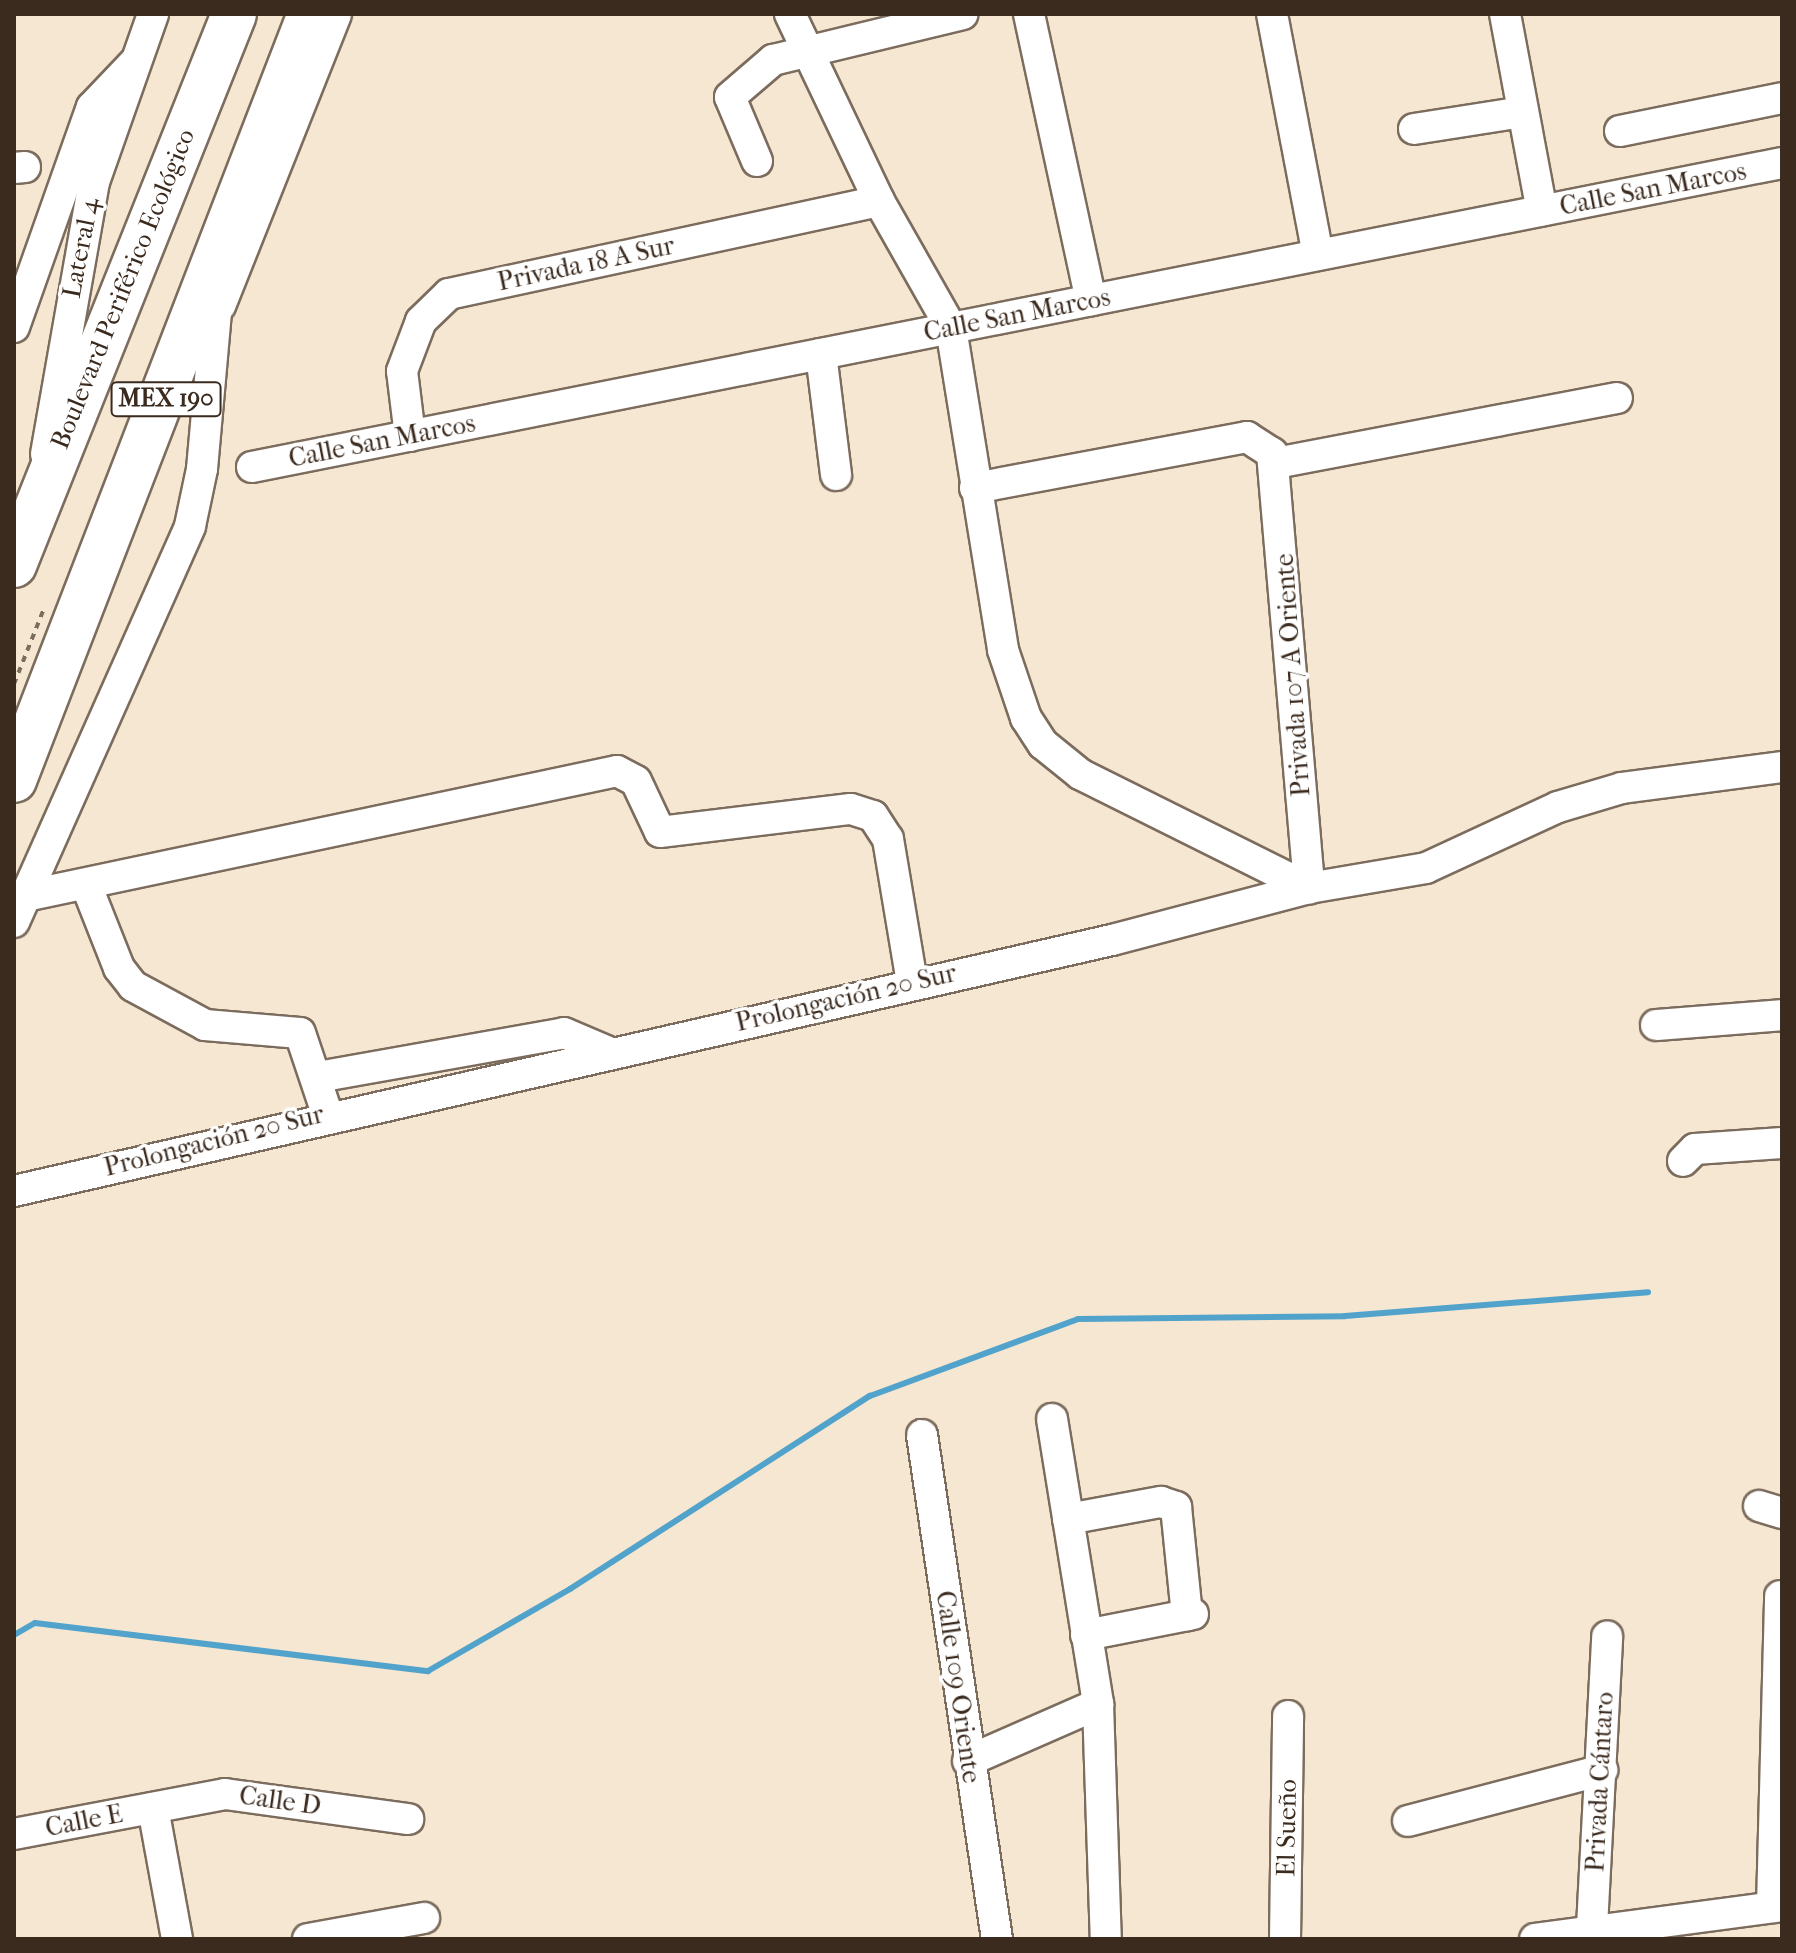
<!DOCTYPE html>
<meta charset="utf-8">
<style>
body{margin:0}
#map{position:relative;width:1796px;height:1953px;overflow:hidden;background:#f6e7d2;font-family:"IM FELL French Canon",serif}
div>[style]{position:absolute}
.stream>*{height:6px;margin:-3px;padding:0 3px;transform-origin:3px;border-radius:3px;background:#52a3cc}
.path>*{height:4px;margin-top:-2px;transform-origin:0;background:repeating-linear-gradient(90deg,#7c6c5d 0 6px,transparent 0 12px)}
.roads{filter:drop-shadow(2px 0 #7c6c5d) drop-shadow(-2px 0 #7c6c5d) drop-shadow(0 2px #7c6c5d) drop-shadow(0 -2px #7c6c5d)}
.minor>*{height:30px;margin:-15px;padding:0 15px;transform-origin:15px;border-radius:15px;background:#fff}
.highway>*{height:44px;margin:-22px;padding:0 22px;transform-origin:22px;border-radius:22px;background:#fff}
span{translate:-50% -50%;white-space:nowrap;text-align:center;line-height:1.15;-webkit-text-stroke:7px #fff;paint-order:stroke}
.shield-label span{padding:2px 6px;background:#fff;border:2px solid;border-radius:6px;-webkit-text-stroke-width:0}
.shield-label{font-size:24px;color:#3b2a1e;font-weight:700}
.street-label{font-size:26px;color:#3b2a1e}
.frame{position:absolute;inset:0;border:16px solid #3b2a1e;pointer-events:none}
</style>
<div id="map">
<div class="stream">
<div style="left:14px;top:1635px;width:24px;rotate:-30deg"></div>
<div style="left:35px;top:1623px;width:396px;rotate:7deg"></div>
<div style="left:428px;top:1671px;width:164px;rotate:-30deg"></div>
<div style="left:570px;top:1589px;width:357px;rotate:-32.8deg"></div>
<div style="left:870px;top:1396px;width:222px;rotate:-20.3deg"></div>
<div style="left:1078px;top:1319px;width:267px;rotate:-0.6deg"></div>
<div style="left:1345px;top:1316px;width:304px;rotate:-4.5deg"></div>
</div>
<div class="path">
<div style="left:14px;top:684px;width:79px;rotate:-68.3deg"></div>
</div>
<div class="roads">
<div class="minor">
<div style="left:790px;top:14px;width:207px;rotate:64.5deg"></div>
<div style="left:879px;top:201px;width:146px;rotate:60.4deg"></div>
<div style="left:951px;top:328px;width:326px;rotate:80.8deg"></div>
<div style="left:1003px;top:650px;width:72px;rotate:71.3deg"></div>
<div style="left:1026px;top:718px;width:31px;rotate:57deg"></div>
<div style="left:1043px;top:744px;width:48px;rotate:39deg"></div>
<div style="left:1080px;top:774px;width:256px;rotate:26.5deg"></div>
<div style="left:1029px;top:14px;width:293px;rotate:77.8deg"></div>
<div style="left:1272px;top:14px;width:245px;rotate:79.2deg"></div>
<div style="left:1505px;top:14px;width:200px;rotate:79.4deg"></div>
<div style="left:1414px;top:129px;width:110px;rotate:-8.9deg"></div>
<div style="left:1620px;top:131px;width:165px;rotate:-11.5deg"></div>
<div style="left:757px;top:161px;width:69px;rotate:-112.9deg"></div>
<div style="left:730px;top:97px;width:57px;rotate:-40.7deg"></div>
<div style="left:773px;top:60px;width:195px;rotate:-13.6deg"></div>
<div style="left:14px;top:168px;width:11px;rotate:-5deg"></div>
<div style="left:220px;top:306px;width:314px;rotate:-68.3deg"></div>
<div style="left:14px;top:327px;width:233px;rotate:-70.5deg"></div>
<div style="left:92px;top:107px;width:62px;rotate:-46.3deg"></div>
<div style="left:821px;top:354px;width:122px;rotate:82.9deg"></div>
<div style="left:410px;top:436px;width:65px;rotate:-97deg"></div>
<div style="left:402px;top:371px;width:53px;rotate:-69.2deg"></div>
<div style="left:421px;top:321px;width:39px;rotate:-44deg"></div>
<div style="left:449px;top:294px;width:440px;rotate:-12.2deg"></div>
<div style="left:46px;top:454px;width:276px;rotate:-80deg"></div>
<div style="left:94px;top:182px;width:178px;rotate:-70.6deg"></div>
<div style="left:1276px;top:463px;width:347px;rotate:-10.8deg"></div>
<div style="left:252px;top:467px;width:1560px;rotate:-11.24deg"></div>
<div style="left:975px;top:488px;width:277px;rotate:-10.6deg"></div>
<div style="left:1247px;top:437px;width:30px;rotate:33deg"></div>
<div style="left:1272px;top:453px;width:437px;rotate:85.1deg"></div>
<div style="left:87px;top:887px;width:87px;rotate:68.4deg"></div>
<div style="left:119px;top:968px;width:23px;rotate:52deg"></div>
<div style="left:133px;top:986px;width:82px;rotate:28.4deg"></div>
<div style="left:205px;top:1025px;width:95px;rotate:4.8deg"></div>
<div style="left:300px;top:1033px;width:84px;rotate:71.4deg"></div>
<div style="left:30px;top:895px;width:600px;rotate:-11.93deg"></div>
<div style="left:617px;top:771px;width:21px;rotate:28deg"></div>
<div style="left:636px;top:781px;width:56px;rotate:64.8deg"></div>
<div style="left:660px;top:832px;width:192px;rotate:-6.9deg"></div>
<div style="left:851px;top:809px;width:23px;rotate:18deg"></div>
<div style="left:873px;top:816px;width:27px;rotate:57deg"></div>
<div style="left:888px;top:839px;width:146px;rotate:80.5deg"></div>
<div style="left:14px;top:922px;width:433px;rotate:-66deg"></div>
<div style="left:190px;top:526px;width:58px;rotate:-78.1deg"></div>
<div style="left:202px;top:469px;width:191px;rotate:-84.9deg"></div>
<div style="left:1656px;top:1025px;width:126px;rotate:-4.5deg"></div>
<div style="left:318px;top:1077px;width:250px;rotate:-10.1deg"></div>
<div style="left:564px;top:1033px;width:46px;rotate:23.2deg"></div>
<div style="left:1683px;top:1161px;width:17px;rotate:-45deg"></div>
<div style="left:1695px;top:1149px;width:87px;rotate:-3.9deg"></div>
<div style="left:14px;top:1191px;width:1126px;rotate:-12.88deg"></div>
<div style="left:1112px;top:940px;width:204px;rotate:-14.8deg"></div>
<div style="left:1309px;top:888px;width:119px;rotate:-9.7deg"></div>
<div style="left:1426px;top:868px;width:145px;rotate:-24.8deg"></div>
<div style="left:1558px;top:807px;width:67px;rotate:-16.5deg"></div>
<div style="left:1622px;top:788px;width:161px;rotate:-7.5deg"></div>
<div style="left:1052px;top:1419px;width:289px;rotate:80.8deg"></div>
<div style="left:1098px;top:1704px;width:235px;rotate:88.1deg"></div>
<div style="left:922px;top:1435px;width:510px;rotate:81.54deg"></div>
<div style="left:1759px;top:1506px;width:24px;rotate:17deg"></div>
<div style="left:1068px;top:1519px;width:95px;rotate:-10.4deg"></div>
<div style="left:1161px;top:1502px;width:16px;rotate:18deg"></div>
<div style="left:1176px;top:1507px;width:109px;rotate:84.2deg"></div>
<div style="left:1086px;top:1635px;width:109px;rotate:-11.1deg"></div>
<div style="left:968px;top:1761px;width:142px;rotate:-23.7deg"></div>
<div style="left:153px;top:1808px;width:133px;rotate:79.6deg"></div>
<div style="left:1408px;top:1821px;width:201px;rotate:-14.7deg"></div>
<div style="left:14px;top:1834px;width:215px;rotate:-10.7deg"></div>
<div style="left:225px;top:1794px;width:185px;rotate:7.8deg"></div>
<div style="left:1772px;top:1907px;width:311px;rotate:-88.5deg"></div>
<div style="left:1592px;top:1927px;width:291px;rotate:-87deg"></div>
<div style="left:308px;top:1939px;width:118px;rotate:-10.3deg"></div>
<div style="left:1285px;top:1939px;width:223px;rotate:-89.2deg"></div>
<div style="left:1535px;top:1939px;width:249px;rotate:-7.6deg"></div>
</div>
<div class="highway">
<div style="left:14px;top:565px;width:593px;rotate:-68.23deg"></div>
<div style="left:14px;top:780px;width:821px;rotate:-68.87deg"></div>
</div>
</div>
<div class="shield-label">
<span style="left:166px;top:399px">MEX 190</span>
</div>
<div class="street-label">
<span style="left:1653px;top:189px;rotate:-11deg">Calle San Marcos</span>
<span style="left:81px;top:248px;rotate:-79deg">Lateral 4</span>
<span style="left:586px;top:264px;rotate:-12deg">Privada 18 A Sur</span>
<span style="left:123px;top:289px;rotate:-68deg">Boulevard Periférico Ecológico</span>
<span style="left:1017px;top:315px;rotate:-11deg">Calle San Marcos</span>
<span style="left:382px;top:441px;rotate:-11deg">Calle San Marcos</span>
<span style="left:1293px;top:675px;rotate:-94deg">Privada 107 A Oriente</span>
<span style="left:846px;top:998px;rotate:-13deg">Prolongación 20 Sur</span>
<span style="left:214px;top:1141px;rotate:-14deg">Prolongación 20 Sur</span>
<span style="left:958px;top:1687px;rotate:82deg">Calle 109 Oriente</span>
<span style="left:1600px;top:1782px;rotate:-87deg">Privada Cántaro</span>
<span style="left:280px;top:1801px;rotate:8deg">Calle D</span>
<span style="left:84px;top:1821px;rotate:-11deg">Calle E</span>
<span style="left:1287px;top:1828px;rotate:-89deg">El Sueño</span>
</div>
<div class="frame"></div>
</div>
